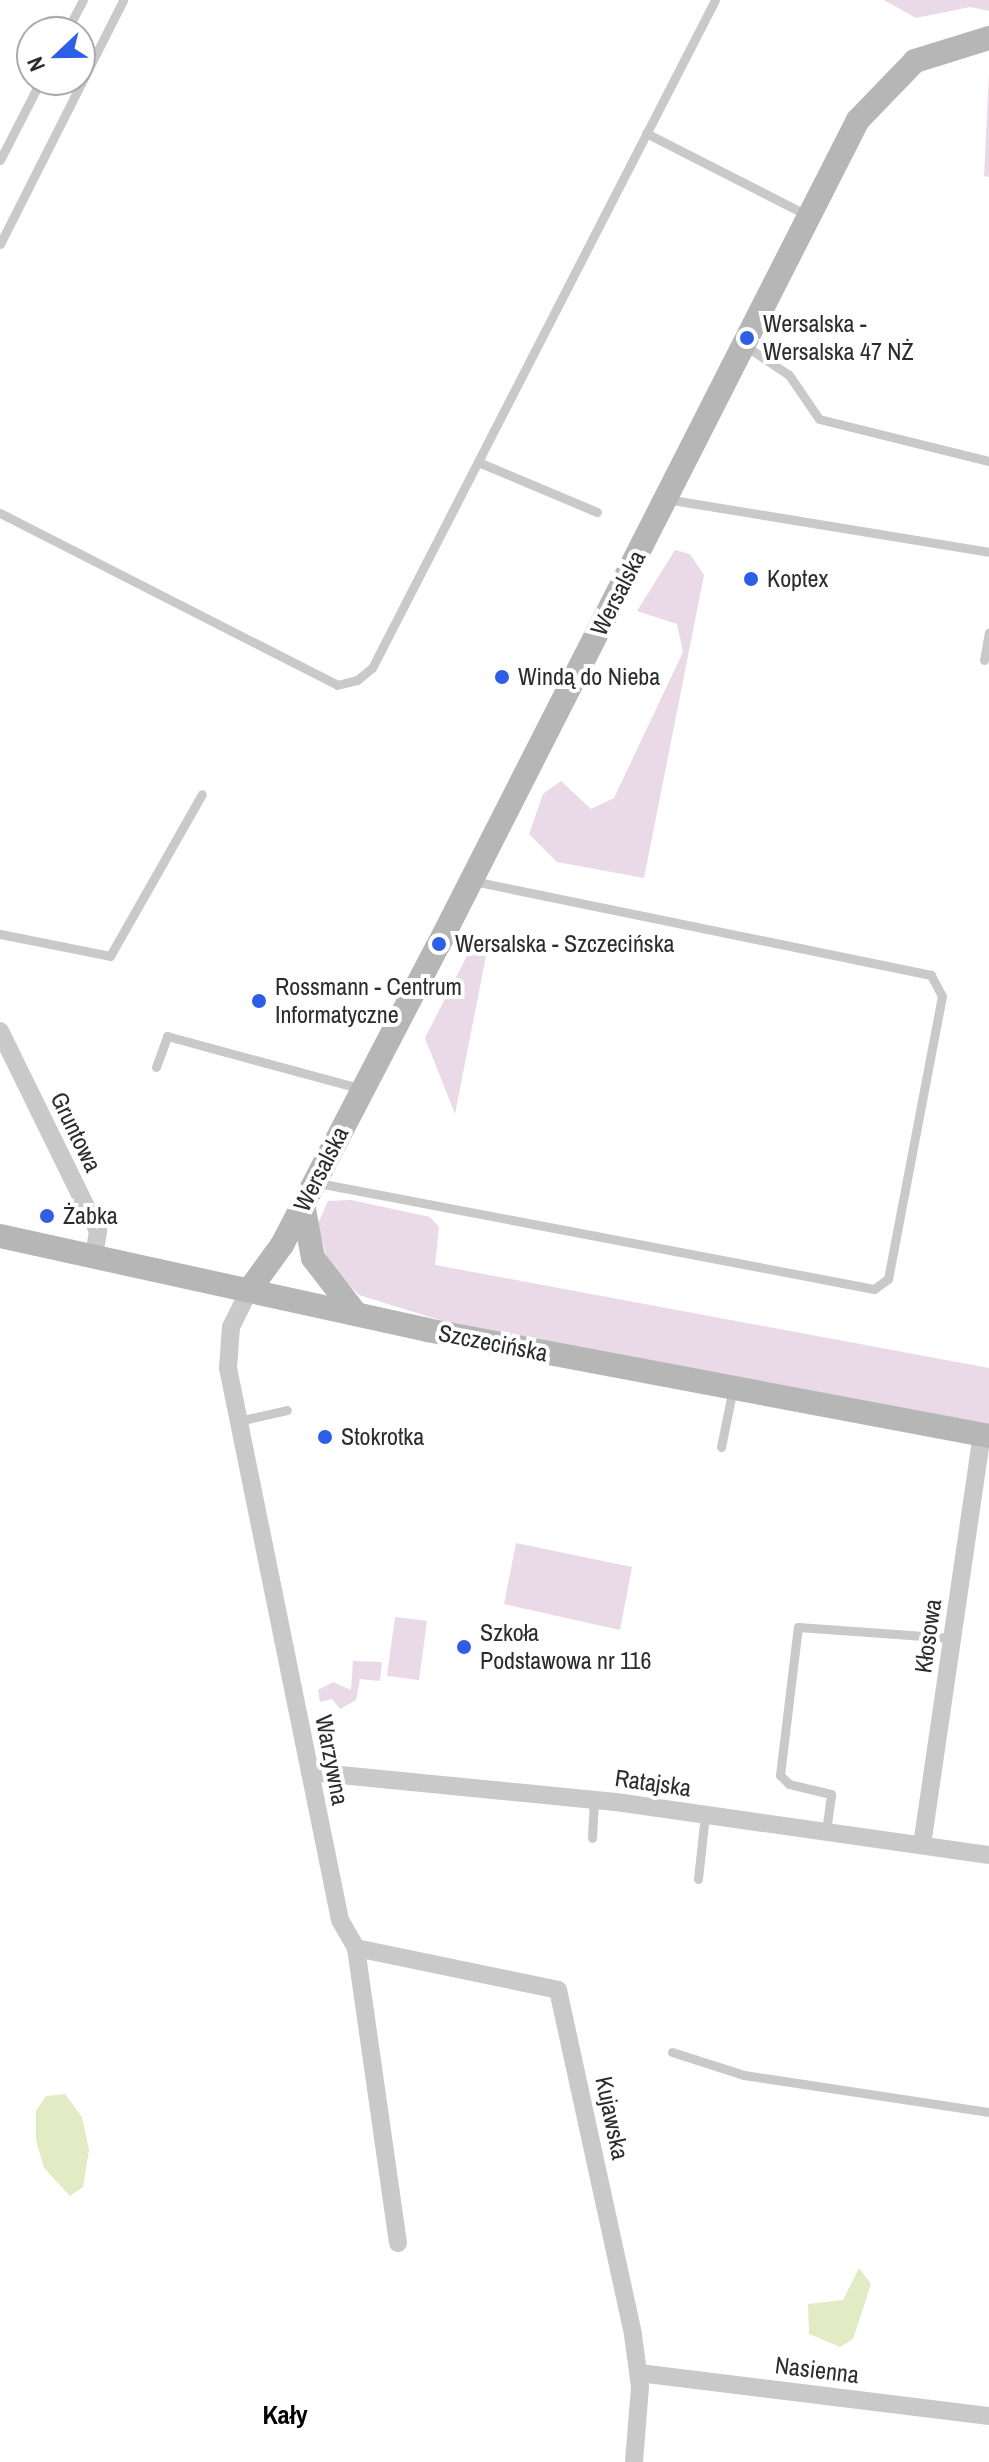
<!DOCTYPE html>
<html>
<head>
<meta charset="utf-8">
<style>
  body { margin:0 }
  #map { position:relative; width:989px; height:2462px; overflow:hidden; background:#fff; font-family:"Archivo Narrow",sans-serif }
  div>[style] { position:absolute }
  .green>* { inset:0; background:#ead9e6 }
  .water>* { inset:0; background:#e3ebc5 }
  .lane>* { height:9px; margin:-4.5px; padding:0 4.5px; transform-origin:4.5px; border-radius:4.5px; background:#c9c9c9 }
  .street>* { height:18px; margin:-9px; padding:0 9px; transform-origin:9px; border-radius:9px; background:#c9c9c9 }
  .secondary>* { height:24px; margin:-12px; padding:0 12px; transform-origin:12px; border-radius:12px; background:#b6b6b6 }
  .dots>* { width:22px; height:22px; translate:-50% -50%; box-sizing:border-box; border:4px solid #fff; border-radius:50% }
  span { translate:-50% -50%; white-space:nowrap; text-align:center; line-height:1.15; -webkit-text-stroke:8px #fff; paint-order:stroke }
  .poi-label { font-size:24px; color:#2c2c2c }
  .left { translate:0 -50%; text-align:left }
  .street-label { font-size:24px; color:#2c2c2c }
  .neighbourhood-label { font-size:26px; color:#000; font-weight:700 }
  .north { position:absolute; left:16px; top:16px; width:80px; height:80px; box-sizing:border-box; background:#fff; border:2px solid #ababab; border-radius:50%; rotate:248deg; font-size:22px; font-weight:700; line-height:32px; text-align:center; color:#2c2c2c }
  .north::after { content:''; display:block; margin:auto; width:28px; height:36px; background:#2d5ee5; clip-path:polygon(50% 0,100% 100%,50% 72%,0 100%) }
</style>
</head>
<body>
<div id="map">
  <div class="green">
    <div style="clip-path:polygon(884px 0,989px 0,989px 11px,970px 7px,916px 18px)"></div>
    <div style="clip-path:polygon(989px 74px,989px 177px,984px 176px)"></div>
    <div style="clip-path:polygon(675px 550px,690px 554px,704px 575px,644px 878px,557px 862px,529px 834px,543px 794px,561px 781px,591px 809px,614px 798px,683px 652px,677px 624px,637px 611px)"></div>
    <div style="clip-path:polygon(473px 944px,486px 956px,455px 1114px,425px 1038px)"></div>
    <div style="clip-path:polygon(351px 1200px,430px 1217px,439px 1227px,435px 1265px,989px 1368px,989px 1424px,446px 1322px,359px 1295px,328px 1264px,318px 1224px,328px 1201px)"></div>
    <div style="clip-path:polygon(516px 1543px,632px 1567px,620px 1630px,504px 1604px)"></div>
    <div style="clip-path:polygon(395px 1617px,427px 1621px,419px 1680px,387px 1676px)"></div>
    <div style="clip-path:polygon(353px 1661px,382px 1662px,380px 1681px,360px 1679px,356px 1700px,340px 1709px,332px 1699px,320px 1702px,318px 1690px,333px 1682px,351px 1690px)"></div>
  </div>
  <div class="water">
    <div style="clip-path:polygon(65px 2094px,82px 2117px,89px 2150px,83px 2187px,70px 2196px,44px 2168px,36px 2140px,36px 2111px,46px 2096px)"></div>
    <div style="clip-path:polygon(859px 2268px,871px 2284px,853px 2339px,840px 2347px,809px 2334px,808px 2304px,843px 2300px)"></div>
  </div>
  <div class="lane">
    <div style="left:66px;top:32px;width:36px;rotate:-62deg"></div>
    <div style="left:646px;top:133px;width:181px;rotate:27deg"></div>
    <div style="left:0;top:160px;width:90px;rotate:-62.9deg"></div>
    <div style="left:0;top:244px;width:273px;rotate:-63.2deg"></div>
    <div style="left:747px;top:347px;width:50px;rotate:33.7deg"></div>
    <div style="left:789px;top:375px;width:53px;rotate:55.7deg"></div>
    <div style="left:819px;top:419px;width:175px;rotate:13.9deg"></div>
    <div style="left:478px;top:462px;width:129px;rotate:22.8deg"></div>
    <div style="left:666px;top:499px;width:327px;rotate:9.3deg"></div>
    <div style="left:0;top:513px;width:378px;rotate:27deg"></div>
    <div style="left:337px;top:685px;width:21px;rotate:-14deg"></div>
    <div style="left:357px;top:680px;width:19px;rotate:-39deg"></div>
    <div style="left:372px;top:668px;width:751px;rotate:-62.82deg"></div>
    <div style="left:984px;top:660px;width:28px;rotate:-80deg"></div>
    <div style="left:0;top:934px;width:112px;rotate:11.3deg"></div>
    <div style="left:110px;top:956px;width:186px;rotate:-60.4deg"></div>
    <div style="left:156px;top:1067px;width:33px;rotate:-70deg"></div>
    <div style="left:167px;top:1036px;width:202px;rotate:15.2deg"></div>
    <div style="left:318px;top:1183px;width:566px;rotate:10.79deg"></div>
    <div style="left:874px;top:1289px;width:17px;rotate:-36deg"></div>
    <div style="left:888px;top:1279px;width:288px;rotate:-79.2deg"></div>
    <div style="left:942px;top:996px;width:24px;rotate:-118deg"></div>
    <div style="left:931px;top:975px;width:469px;rotate:-168.4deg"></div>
    <div style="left:239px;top:1421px;width:49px;rotate:-12.9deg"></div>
    <div style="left:721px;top:1447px;width:60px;rotate:-78.5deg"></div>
    <div style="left:826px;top:1831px;width:37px;rotate:-82deg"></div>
    <div style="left:831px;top:1794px;width:43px;rotate:-166.6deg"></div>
    <div style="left:789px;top:1784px;width:13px;rotate:-135deg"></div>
    <div style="left:780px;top:1775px;width:149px;rotate:-83.1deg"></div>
    <div style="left:798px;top:1627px;width:154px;rotate:4.1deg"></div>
    <div style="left:592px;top:1838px;width:38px;rotate:-87deg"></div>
    <div style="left:698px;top:1879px;width:64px;rotate:-83.8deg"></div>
    <div style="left:672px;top:2052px;width:76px;rotate:17.7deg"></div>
    <div style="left:744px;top:2075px;width:248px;rotate:8.6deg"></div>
  </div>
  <div class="street">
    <div style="left:0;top:1031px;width:223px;rotate:63.9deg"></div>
    <div style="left:98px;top:1231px;width:26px;rotate:99deg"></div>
    <div style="left:250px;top:1289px;width:42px;rotate:116.6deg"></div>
    <div style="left:231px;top:1327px;width:41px;rotate:94.2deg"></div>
    <div style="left:228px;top:1368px;width:563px;rotate:78.53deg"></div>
    <div style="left:340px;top:1920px;width:32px;rotate:60deg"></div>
    <div style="left:356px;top:1948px;width:298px;rotate:81.9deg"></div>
    <div style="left:310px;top:1772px;width:307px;rotate:5.6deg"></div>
    <div style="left:616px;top:1802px;width:377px;rotate:8.1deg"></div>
    <div style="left:922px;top:1845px;width:414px;rotate:-81.7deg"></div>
    <div style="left:356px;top:1948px;width:206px;rotate:11.7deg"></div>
    <div style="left:558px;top:1990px;width:353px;rotate:77.7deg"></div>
    <div style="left:633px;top:2335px;width:52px;rotate:82.3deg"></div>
    <div style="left:640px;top:2387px;width:75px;rotate:94.6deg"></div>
    <div style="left:639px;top:2373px;width:353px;rotate:7deg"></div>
  </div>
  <div class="secondary">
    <div style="left:303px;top:1204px;width:55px;rotate:79.5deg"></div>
    <div style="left:313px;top:1258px;width:67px;rotate:52.3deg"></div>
    <div style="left:0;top:1236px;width:437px;rotate:12.4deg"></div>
    <div style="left:427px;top:1330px;width:572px;rotate:10.68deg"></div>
    <div style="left:250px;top:1289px;width:54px;rotate:-54deg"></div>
    <div style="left:282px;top:1245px;width:339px;rotate:-62.5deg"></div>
    <div style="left:439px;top:944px;width:924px;rotate:-63.05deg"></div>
    <div style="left:858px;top:120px;width:82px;rotate:-46deg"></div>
    <div style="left:915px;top:61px;width:77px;rotate:-17.3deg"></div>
  </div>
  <div class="dots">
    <div style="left:747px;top:338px;background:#2d5ee5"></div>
    <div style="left:751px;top:579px;background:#2d5ee5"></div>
    <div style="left:502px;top:677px;background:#2d5ee5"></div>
    <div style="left:439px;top:944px;background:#2d5ee5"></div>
    <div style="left:259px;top:1001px;background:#2d5ee5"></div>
    <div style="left:47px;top:1216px;background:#2d5ee5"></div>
    <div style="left:325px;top:1437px;background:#2d5ee5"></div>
    <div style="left:464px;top:1647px;background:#2d5ee5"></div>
  </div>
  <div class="poi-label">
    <span class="left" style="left:763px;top:338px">Wersalska -<br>Wersalska 47 NŻ</span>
    <span class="left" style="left:767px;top:579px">Koptex</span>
    <span class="left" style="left:518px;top:677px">Windą do Nieba</span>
    <span class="left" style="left:455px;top:944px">Wersalska - Szczecińska</span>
    <span class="left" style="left:275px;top:1001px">Rossmann - Centrum<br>Informatyczne</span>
    <span class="left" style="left:63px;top:1216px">Żabka</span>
    <span class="left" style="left:341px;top:1437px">Stokrotka</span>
    <span class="left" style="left:480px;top:1647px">Szkoła<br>Podstawowa nr 116</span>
  </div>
  <div class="street-label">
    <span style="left:618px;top:593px;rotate:-63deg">Wersalska</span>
    <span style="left:76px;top:1132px;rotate:64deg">Gruntowa</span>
    <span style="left:321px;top:1169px;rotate:-63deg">Wersalska</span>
    <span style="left:493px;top:1343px;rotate:11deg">Szczecińska</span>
    <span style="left:928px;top:1636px;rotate:-82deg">Kłosowa</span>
    <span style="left:332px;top:1760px;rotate:79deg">Warzywna</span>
    <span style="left:653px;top:1783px;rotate:8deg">Ratajska</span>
    <span style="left:612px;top:2118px;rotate:78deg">Kujawska</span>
    <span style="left:817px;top:2370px;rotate:7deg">Nasienna</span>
  </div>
  <div class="neighbourhood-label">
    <span style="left:285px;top:2415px">Kały</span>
  </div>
  <div class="north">N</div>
</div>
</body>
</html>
